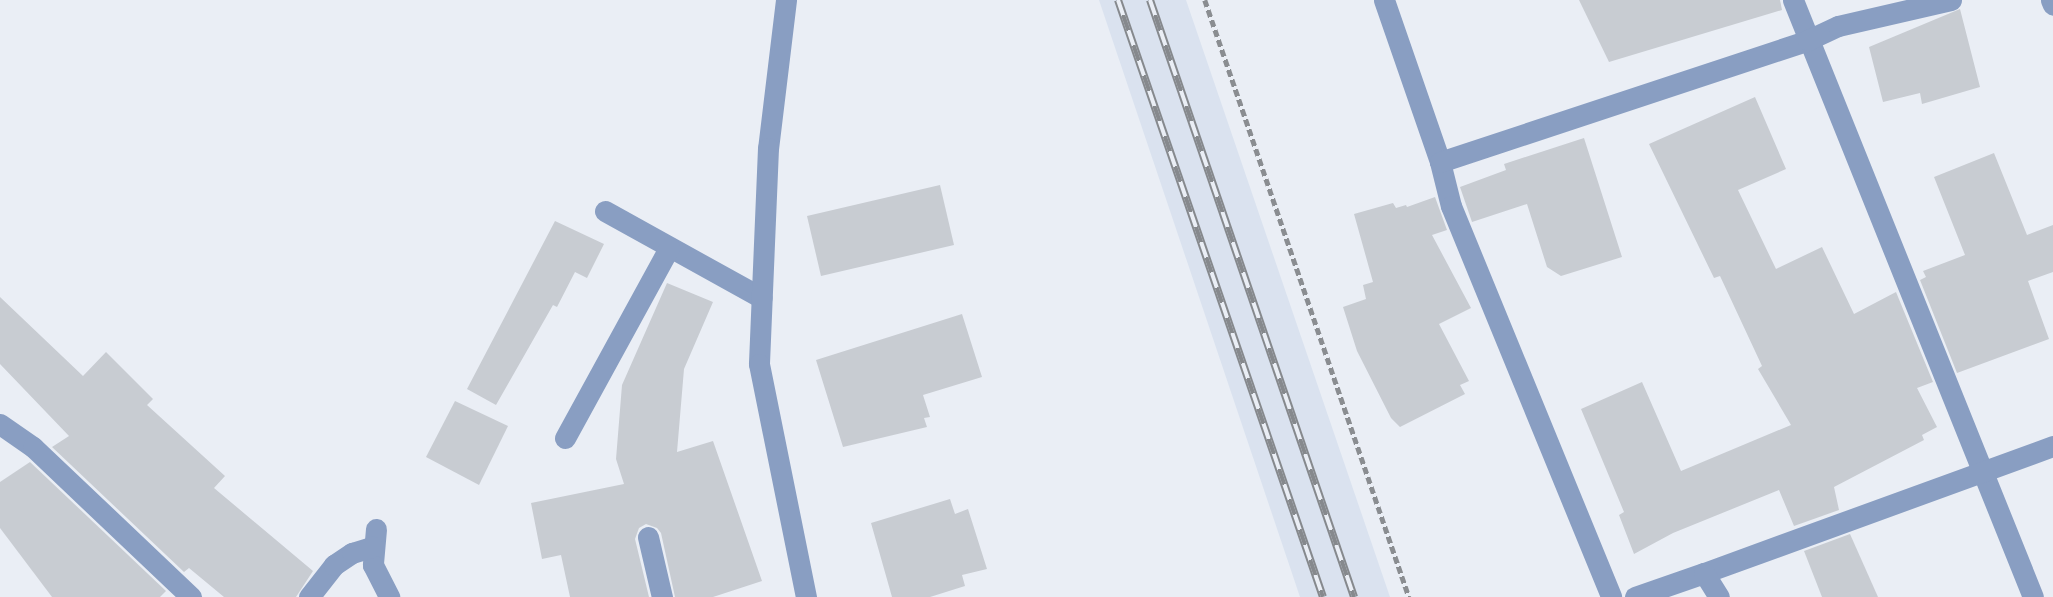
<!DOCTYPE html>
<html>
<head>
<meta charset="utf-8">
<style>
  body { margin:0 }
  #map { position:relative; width:2053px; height:597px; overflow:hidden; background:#eaeef5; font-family:"Sofia Sans Condensed",sans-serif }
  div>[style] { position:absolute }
  .built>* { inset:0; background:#dae2ef }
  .building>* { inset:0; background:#c8ccd2 }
  .path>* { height:4.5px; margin-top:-2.25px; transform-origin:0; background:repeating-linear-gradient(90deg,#8a8d91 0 7px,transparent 0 10.5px) }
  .lane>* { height:21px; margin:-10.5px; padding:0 10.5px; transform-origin:10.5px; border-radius:10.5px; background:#899ec2 }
  .street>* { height:21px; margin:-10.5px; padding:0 10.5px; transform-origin:10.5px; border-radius:10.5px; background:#899ec2 }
  .rail>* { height:8px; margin-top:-4px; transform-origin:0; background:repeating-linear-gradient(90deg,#eaeef5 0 16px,#86898d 0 32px); box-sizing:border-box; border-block:2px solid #86898d }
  span { translate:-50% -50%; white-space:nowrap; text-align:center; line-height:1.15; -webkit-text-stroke:6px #eaeef5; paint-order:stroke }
</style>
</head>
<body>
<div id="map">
  <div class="built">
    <div style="clip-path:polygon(1099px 0,1186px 0,1390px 597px,1300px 597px)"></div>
  </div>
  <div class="building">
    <div style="clip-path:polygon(1579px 0,1780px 0,1782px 10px,1609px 62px)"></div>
    <div style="clip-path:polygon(1960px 9px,1980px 87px,1922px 104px,1920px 93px,1883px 102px,1869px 47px)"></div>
    <div style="clip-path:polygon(1755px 97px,1786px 169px,1738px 190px,1776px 269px,1822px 247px,1854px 314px,1896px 292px,1933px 382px,1917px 388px,1937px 427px,1922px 435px,1924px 440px,1834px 487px,1839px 510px,1794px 526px,1779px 490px,1673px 533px,1634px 554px,1619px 515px,1624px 512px,1581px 409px,1642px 382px,1681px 471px,1791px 425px,1758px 369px,1762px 366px,1720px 276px,1714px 278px,1649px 144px)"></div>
    <div style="clip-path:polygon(1584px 138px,1622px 257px,1561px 276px,1547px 267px,1527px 204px,1472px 222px,1460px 187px,1506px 170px,1504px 164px)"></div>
    <div style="clip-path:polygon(1994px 153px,2027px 235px,2053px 225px,2053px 272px,2028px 281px,2049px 339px,1957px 373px,1920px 280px,1926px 277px,1923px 271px,1965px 255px,1934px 177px)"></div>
    <div style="clip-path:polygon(940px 185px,954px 245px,821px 276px,807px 216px)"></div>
    <div style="clip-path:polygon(1435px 197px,1447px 230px,1432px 235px,1471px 308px,1439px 324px,1469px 381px,1460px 385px,1465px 394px,1400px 427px,1391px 418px,1357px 351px,1343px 307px,1366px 299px,1363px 285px,1373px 282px,1354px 214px,1393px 203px,1396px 208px,1406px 205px,1407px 207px)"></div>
    <div style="clip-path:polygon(555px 221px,604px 244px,587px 278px,575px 272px,557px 307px,553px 305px,496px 405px,467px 389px)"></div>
    <div style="clip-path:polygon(667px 283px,713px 302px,684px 369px,677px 452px,713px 441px,762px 581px,713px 597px,675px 597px,661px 533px,657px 528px,646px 524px,639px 528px,635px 539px,649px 597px,570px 597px,561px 555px,542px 559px,531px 503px,624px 484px,616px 459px,622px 385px)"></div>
    <div style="clip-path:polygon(0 297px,83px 376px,106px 352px,153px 399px,147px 405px,225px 476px,214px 488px,313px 571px,296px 597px,224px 597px,189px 568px,184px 572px,52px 447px,69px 436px,0 364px)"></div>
    <div style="clip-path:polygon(962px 314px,982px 377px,923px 395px,930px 417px,924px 418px,927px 427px,843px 447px,816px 360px)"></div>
    <div style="clip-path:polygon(455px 401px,508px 426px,479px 485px,426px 457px)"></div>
    <div style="clip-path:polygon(30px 462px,166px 591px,160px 597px,52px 597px,0 528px,0 482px)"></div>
    <div style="clip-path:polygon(950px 499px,955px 514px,968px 509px,987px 569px,962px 575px,965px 586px,930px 597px,892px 597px,871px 523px)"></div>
    <div style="clip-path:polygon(1850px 534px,1878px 597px,1822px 597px,1804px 551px)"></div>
  </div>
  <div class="path">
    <div style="left:1205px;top:0;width:631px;rotate:71.13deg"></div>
  </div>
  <div class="lane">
    <div style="left:1384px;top:0;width:171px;rotate:70.9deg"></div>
    <div style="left:1440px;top:162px;width:45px;rotate:76deg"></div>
    <div style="left:1451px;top:206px;width:422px;rotate:67.7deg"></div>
    <div style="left:1793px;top:0;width:643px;rotate:68.1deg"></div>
    <div style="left:2051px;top:0;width:5px;rotate:68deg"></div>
    <div style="left:1440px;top:162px;width:388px;rotate:-18.3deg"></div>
    <div style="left:1808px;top:40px;width:33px;rotate:-25deg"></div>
    <div style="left:1838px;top:26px;width:116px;rotate:-13deg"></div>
    <div style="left:605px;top:211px;width:179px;rotate:29deg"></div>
    <div style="left:0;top:424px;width:40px;rotate:34.9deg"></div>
    <div style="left:33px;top:447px;width:218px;rotate:43.5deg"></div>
    <div style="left:565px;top:438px;width:217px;rotate:-61.3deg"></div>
    <div style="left:648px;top:537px;width:62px;rotate:76.9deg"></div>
    <div style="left:1704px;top:573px;width:371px;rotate:-20deg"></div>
    <div style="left:1635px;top:597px;width:73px;rotate:-19.2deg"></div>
    <div style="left:1704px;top:573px;width:28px;rotate:58deg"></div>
  </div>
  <div class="street">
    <div style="left:786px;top:0;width:149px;rotate:96.9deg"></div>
    <div style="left:768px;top:148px;width:216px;rotate:92.4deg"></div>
    <div style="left:759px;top:364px;width:238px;rotate:78.6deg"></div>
    <div style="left:376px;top:529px;width:36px;rotate:95deg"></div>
    <div style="left:373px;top:565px;width:36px;rotate:63deg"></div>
    <div style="left:309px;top:597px;width:41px;rotate:-52deg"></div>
    <div style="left:334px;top:565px;width:22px;rotate:-34deg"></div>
    <div style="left:352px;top:553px;width:21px;rotate:-17deg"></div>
  </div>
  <div class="rail">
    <div style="left:1118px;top:0;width:631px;rotate:71.05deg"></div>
    <div style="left:1150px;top:0;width:631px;rotate:71.13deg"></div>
  </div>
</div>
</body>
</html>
